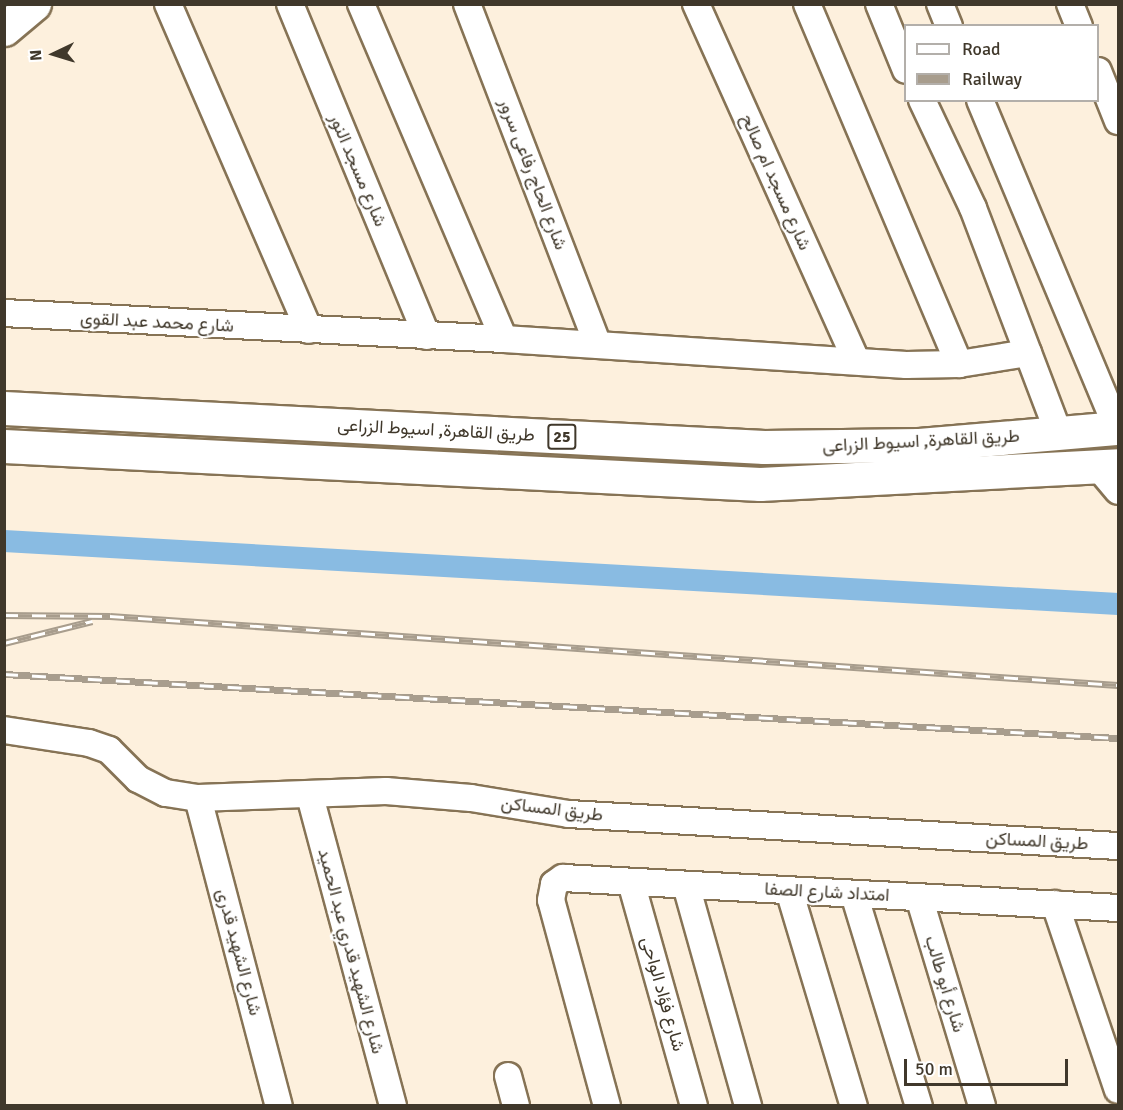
<!DOCTYPE html>
<html>
<head>
<meta charset="utf-8">
<style>
  body { margin:0 }
  #map { position:relative; width:1123px; height:1110px; overflow:hidden; background:#fdf0dd; font-family:Signika,Vazirmatn,sans-serif }
  div>[style] { position:absolute }
  .canal>* { height:22px; margin:-11px; padding:0 11px; transform-origin:11px; border-radius:11px; background:#89bbe2 }
  .roads { filter:drop-shadow(2px 0 #867355) drop-shadow(-2px 0 #867355) drop-shadow(0 2px #867355) drop-shadow(0 -2px #867355) }
  .street>* { height:26px; margin:-13px; padding:0 13px; transform-origin:13px; border-radius:13px; background:#fff }
  .secondary>* { height:33px; margin:-16.5px; padding:0 16.5px; transform-origin:16.5px; border-radius:16.5px; background:#fff }
  .highway>* { height:33px; margin:-16.5px; padding:0 16.5px; transform-origin:16.5px; border-radius:16.5px; background:#fff }
  .rail>* { height:7px; margin-top:-3.5px; transform-origin:0; background:repeating-linear-gradient(90deg,#fff 0 14px,#a89d8d 0 28px); box-sizing:border-box; border-block:2px solid #a89d8d }
  span { translate:-50% -50%; white-space:nowrap; text-align:center; line-height:1.15; -webkit-text-stroke:4.5px #fff; paint-order:stroke }
  .shield-label span { padding:2px 4px; background:#fff; border:2px solid; border-radius:4px; -webkit-text-stroke-width:0 }
  .shield-label { font-size:16px; color:#40382b; font-weight:700 }
  .street-label { font-size:18px; color:#40382b }
  .frame { position:absolute; inset:0; border:6px solid #40382b; pointer-events:none }
  .legend { position:absolute; left:904px; top:24px; width:195px; height:78px; box-sizing:border-box; background:#fff; border:2px solid #b3afaa; margin:0; padding:8px 10px; list-style:none; font-size:18px; color:#40382b }
  .legend li { display:flex; align-items:center; gap:12px; height:30px }
  .legend b { width:30px; border:2px solid #b3afaa }
  .north { position:absolute; left:24px; top:24px; width:60px; height:60px; -webkit-text-stroke:4px #fff; paint-order:stroke; rotate:266deg; font-size:16px; font-weight:700; line-height:24px; text-align:center; color:#40382b }
  .north::after { content:''; display:block; margin:auto; width:21px; height:27px; background:#40382b; clip-path:polygon(50% 0,100% 100%,50% 72%,0 100%) }
  .scale { position:absolute; left:904px; top:1059px; width:164px; height:27px; box-sizing:border-box; border:3px solid #40382b; border-top:0; padding-left:8px; font-size:18px; line-height:21px; white-space:nowrap; color:#40382b; -webkit-text-stroke:4px #fff; paint-order:stroke }
</style>
</head>
<body>
<div id="map">
  <div class="canal">
    <div style="left:4px;top:541px;width:1116px;rotate:3.24deg"></div>
  </div>
  <div class="roads">
    <div class="street">
      <div style="left:168px;top:4px;width:355px;rotate:66.6deg"></div>
      <div style="left:290px;top:4px;width:359px;rotate:67.6deg"></div>
      <div style="left:361px;top:4px;width:364px;rotate:66.9deg"></div>
      <div style="left:467px;top:4px;width:365px;rotate:69deg"></div>
      <div style="left:696px;top:4px;width:390px;rotate:65.8deg"></div>
      <div style="left:807px;top:4px;width:391px;rotate:67.1deg"></div>
      <div style="left:879px;top:4px;width:71px;rotate:67.8deg"></div>
      <div style="left:940px;top:4px;width:24px;rotate:68deg"></div>
      <div style="left:1070px;top:4px;width:24px;rotate:68deg"></div>
      <div style="left:1098px;top:71px;width:54px;rotate:68.2deg"></div>
      <div style="left:922px;top:100px;width:119px;rotate:64.7deg"></div>
      <div style="left:973px;top:208px;width:242px;rotate:69.2deg"></div>
      <div style="left:980px;top:100px;width:355px;rotate:67.3deg"></div>
      <div style="left:4px;top:313px;width:501px;rotate:2.98deg"></div>
      <div style="left:504px;top:339px;width:403px;rotate:3.7deg"></div>
      <div style="left:906px;top:365px;width:53px;rotate:-1.1deg"></div>
      <div style="left:959px;top:364px;width:70px;rotate:-9.1deg"></div>
      <div style="left:1098px;top:467px;width:31px;rotate:50deg"></div>
      <div style="left:4px;top:730px;width:86px;rotate:8.7deg"></div>
      <div style="left:89px;top:743px;width:21px;rotate:19deg"></div>
      <div style="left:109px;top:750px;width:41px;rotate:45deg"></div>
      <div style="left:138px;top:779px;width:31px;rotate:27deg"></div>
      <div style="left:166px;top:793px;width:32px;rotate:9deg"></div>
      <div style="left:198px;top:798px;width:188px;rotate:-2.1deg"></div>
      <div style="left:386px;top:791px;width:85px;rotate:4.7deg"></div>
      <div style="left:471px;top:798px;width:99px;rotate:9.3deg"></div>
      <div style="left:569px;top:814px;width:550px;rotate:3.34deg"></div>
      <div style="left:310px;top:796px;width:321px;rotate:75deg"></div>
      <div style="left:198px;top:798px;width:318px;rotate:75.3deg"></div>
      <div style="left:631px;top:882px;width:233px;rotate:74.3deg"></div>
      <div style="left:686px;top:885px;width:230px;rotate:74.3deg"></div>
      <div style="left:789px;top:890px;width:226px;rotate:73.3deg"></div>
      <div style="left:854px;top:894px;width:222px;rotate:73deg"></div>
      <div style="left:919px;top:897px;width:218px;rotate:73.2deg"></div>
      <div style="left:1055px;top:904px;width:196px;rotate:71.3deg"></div>
      <div style="left:508px;top:1076px;width:31px;rotate:75deg"></div>
      <div style="left:607px;top:1106px;width:213px;rotate:-105.2deg"></div>
      <div style="left:551px;top:900px;width:16px;rotate:-79deg"></div>
      <div style="left:554px;top:884px;width:11px;rotate:-34deg"></div>
      <div style="left:563px;top:878px;width:556px;rotate:3.09deg"></div>
    </div>
    <div class="secondary">
      <div style="left:4px;top:29px;width:39px;rotate:-40deg"></div>
    </div>
    <div class="highway">
      <div style="left:4px;top:408px;width:761px;rotate:2.94deg"></div>
      <div style="left:764px;top:447px;width:155px;rotate:-0.7deg"></div>
      <div style="left:919px;top:445px;width:200px;rotate:-4.9deg"></div>
      <div style="left:4px;top:446px;width:757px;rotate:2.88deg"></div>
      <div style="left:760px;top:484px;width:359px;rotate:-3deg"></div>
    </div>
  </div>
  <div class="rail">
    <div style="left:4px;top:615px;width:106px;rotate:0.5deg"></div>
    <div style="left:110px;top:616px;width:1010px;rotate:3.92deg"></div>
    <div style="left:4px;top:643px;width:91px;rotate:-14deg"></div>
    <div style="left:4px;top:674px;width:1116px;rotate:3.29deg"></div>
  </div>
  <div class="shield-label">
    <span style="left:562px;top:437px">25</span>
  </div>
  <div class="street-label">
    <span style="left:358px;top:170px;rotate:67deg">شارع مسجد النور</span>
    <span style="left:533px;top:174px;rotate:69deg">شارع الحاج رفاعى سرور</span>
    <span style="left:776px;top:182px;rotate:66deg">شارع مسجد ام صالح</span>
    <span style="left:157px;top:322px;rotate:3deg">شارع محمد عبد القوى</span>
    <span style="left:436px;top:430px;rotate:3deg">طريق القاهرة, اسيوط الزراعى</span>
    <span style="left:921px;top:441px;rotate:-3deg">طريق القاهرة, اسيوط الزراعى</span>
    <span style="left:552px;top:809px;rotate:7deg">طريق المساكن</span>
    <span style="left:1037px;top:841px;rotate:3deg">طريق المساكن</span>
    <span style="left:827px;top:892px;rotate:3deg">امتداد شارع الصفا</span>
    <span style="left:351px;top:951px;rotate:75deg">شارع الشهيد قدري عبد الحميد</span>
    <span style="left:239px;top:952px;rotate:75deg">شارع الشهيد قدرى</span>
    <span style="left:945px;top:984px;rotate:73deg">شارع أبو طالب</span>
    <span style="left:663px;top:994px;rotate:74deg">شارع فؤاد الواحى</span>
  </div>
  <div class="frame"></div>
  <ul class="legend">
  <li><b style="height:8px;background:#fff"></b>Road</li>
  <li><b style="height:8px;background:#a89d8d"></b>Railway</li>
  </ul>
  <div class="north">N</div>
  <div class="scale">50 m</div>
</div>
</body>
</html>
